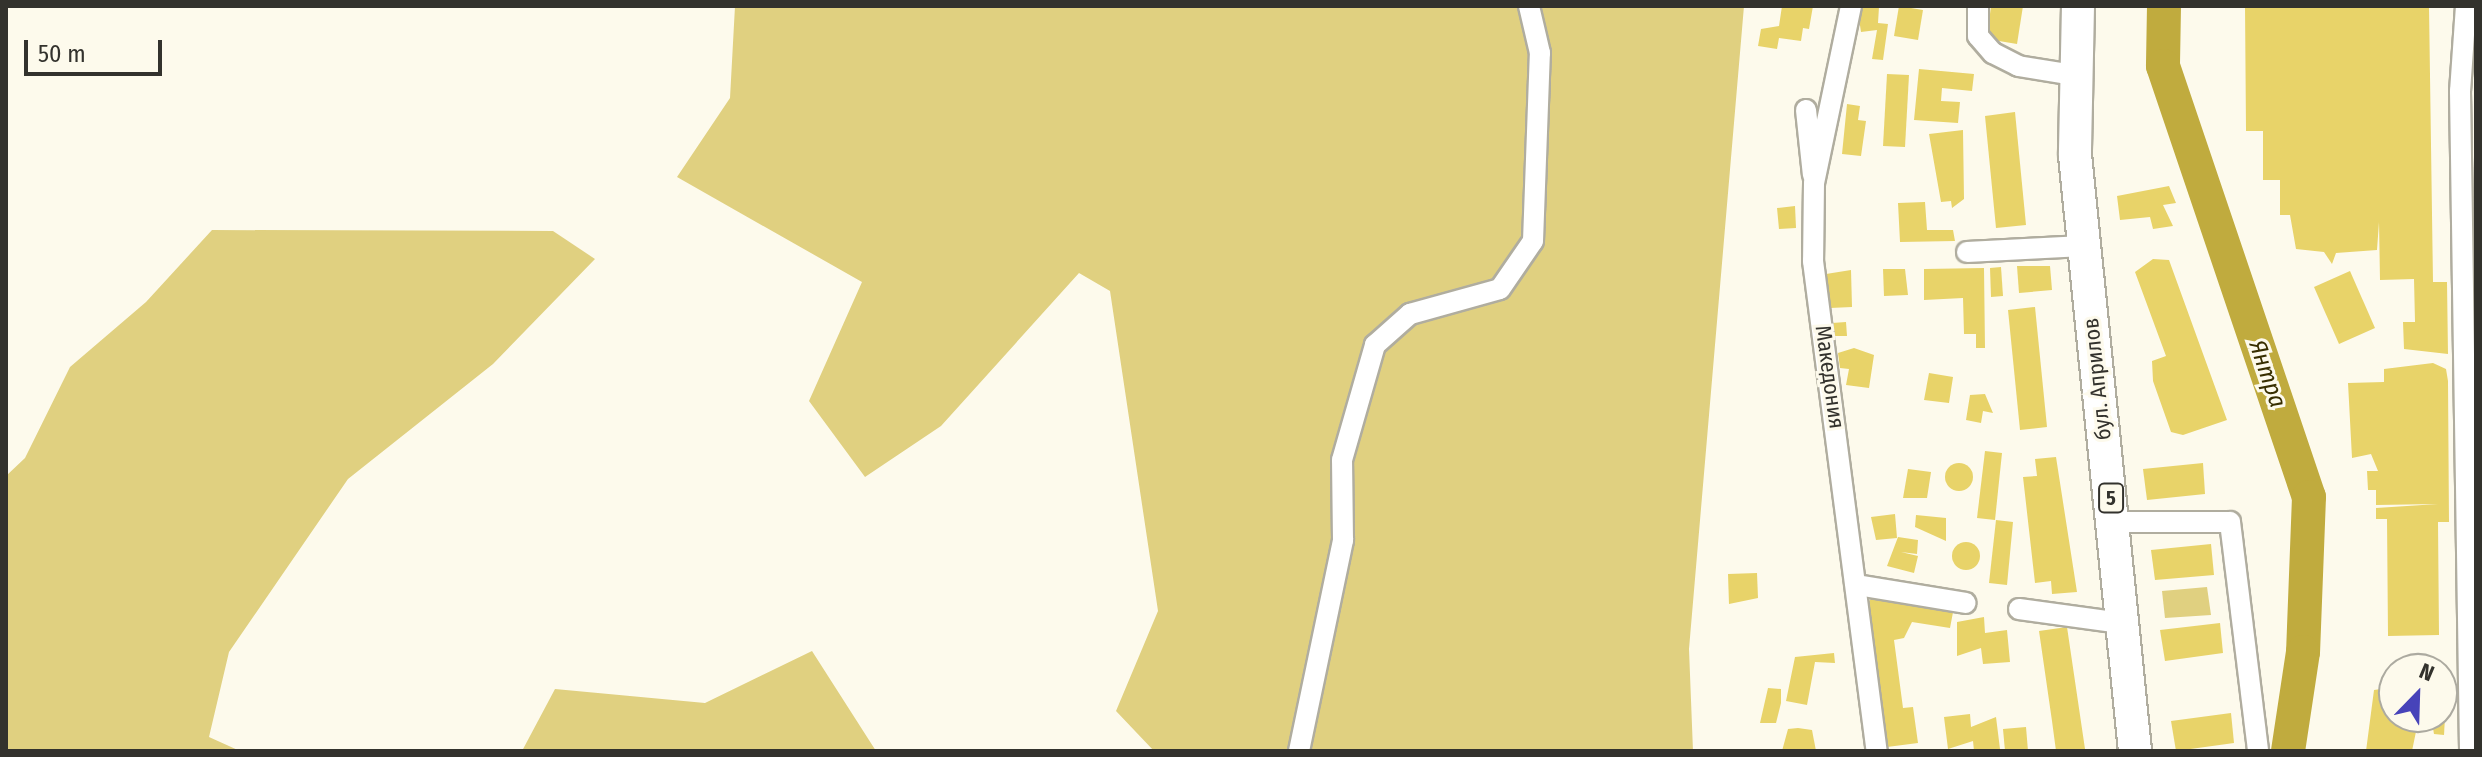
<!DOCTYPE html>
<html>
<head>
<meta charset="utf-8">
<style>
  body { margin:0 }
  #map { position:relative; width:2482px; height:757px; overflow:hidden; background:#fdfaec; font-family:"Fira Sans Condensed",sans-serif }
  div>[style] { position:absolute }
  .green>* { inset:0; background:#e0d080 }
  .river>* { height:34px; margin:-17px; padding:0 17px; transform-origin:17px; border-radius:17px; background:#c0ab3e }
  .building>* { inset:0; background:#e8d369 }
  .round { border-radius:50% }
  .roads { filter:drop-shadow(2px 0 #b0ad9f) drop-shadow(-2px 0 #b0ad9f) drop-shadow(0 2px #b0ad9f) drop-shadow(0 -2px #b0ad9f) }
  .minor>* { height:20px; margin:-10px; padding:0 10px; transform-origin:10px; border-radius:10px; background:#fff }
  .primary>* { height:32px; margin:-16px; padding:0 16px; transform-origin:16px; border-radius:16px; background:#fff }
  span { translate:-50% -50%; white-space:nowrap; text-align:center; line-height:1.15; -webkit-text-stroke:6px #fdfaec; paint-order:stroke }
  .shield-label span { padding:2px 6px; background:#fdfaec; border:2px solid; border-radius:6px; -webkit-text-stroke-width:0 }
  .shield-label { font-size:20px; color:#33322d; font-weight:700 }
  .street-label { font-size:22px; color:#33322d }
  .water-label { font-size:24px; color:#372e00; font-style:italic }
  .frame { position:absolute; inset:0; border:8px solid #33322d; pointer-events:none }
  .north { position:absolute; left:2378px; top:653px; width:80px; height:80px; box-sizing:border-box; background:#fdfaec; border:2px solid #acaaa0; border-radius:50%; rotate:23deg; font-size:22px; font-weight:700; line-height:32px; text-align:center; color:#33322d }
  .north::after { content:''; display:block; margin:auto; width:28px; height:36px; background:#4743b9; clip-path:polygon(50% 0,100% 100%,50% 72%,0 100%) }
  .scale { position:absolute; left:24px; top:40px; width:138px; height:36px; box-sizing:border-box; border:4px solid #33322d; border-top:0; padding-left:10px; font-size:24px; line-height:28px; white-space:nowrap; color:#33322d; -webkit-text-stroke:6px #fdfaec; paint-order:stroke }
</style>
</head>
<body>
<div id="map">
  <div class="green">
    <div style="clip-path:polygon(735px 6px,1744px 6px,1689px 649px,1693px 751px,1154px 751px,1116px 711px,1158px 611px,1110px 291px,1079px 273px,941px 426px,865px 477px,809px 401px,862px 282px,677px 177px,730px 98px)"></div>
    <div style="clip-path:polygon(212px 230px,553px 231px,595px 259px,493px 364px,348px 479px,229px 652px,209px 737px,240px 751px,6px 751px,6px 476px,25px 458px,70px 367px,146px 302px)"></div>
    <div style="clip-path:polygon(2207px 587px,2211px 615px,2165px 618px,2162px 591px)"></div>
    <div style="clip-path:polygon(812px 651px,876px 751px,522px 751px,555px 689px,705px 703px)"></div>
  </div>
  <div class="river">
    <div style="left:2164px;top:6px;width:60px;rotate:91deg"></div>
    <div style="left:2163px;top:66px;width:455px;rotate:71.3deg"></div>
    <div style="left:2309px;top:497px;width:155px;rotate:92.2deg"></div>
    <div style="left:2303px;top:652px;width:100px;rotate:98.6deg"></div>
  </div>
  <div class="building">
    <div style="clip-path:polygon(1782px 6px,1813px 6px,1809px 29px,1803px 28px,1801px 41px,1779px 38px,1777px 49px,1758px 46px,1761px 29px,1779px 26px)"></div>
    <div style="clip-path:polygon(1857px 6px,1879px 7px,1878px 23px,1888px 24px,1883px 60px,1872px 59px,1877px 30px,1861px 32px)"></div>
    <div style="clip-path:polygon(1899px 6px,1923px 10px,1918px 40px,1894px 36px)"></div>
    <div style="clip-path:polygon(1991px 6px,2023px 6px,2017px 44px,1987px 39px)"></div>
    <div style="clip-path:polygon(2245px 6px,2429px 6px,2433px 282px,2447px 282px,2448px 354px,2404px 349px,2403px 322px,2415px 322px,2414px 279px,2380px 280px,2379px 222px,2377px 250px,2336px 253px,2332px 264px,2324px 252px,2296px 249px,2290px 215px,2280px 215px,2280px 180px,2263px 180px,2263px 131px,2246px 131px)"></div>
    <div style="clip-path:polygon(1919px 69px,1974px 74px,1972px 91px,1942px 88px,1941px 101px,1960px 102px,1958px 123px,1914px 120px)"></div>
    <div style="clip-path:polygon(1887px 74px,1909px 75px,1905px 147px,1883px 146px)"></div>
    <div style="clip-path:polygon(1847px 104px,1860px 106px,1858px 120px,1866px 121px,1861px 156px,1842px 154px)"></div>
    <div style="clip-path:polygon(2015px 112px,2026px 225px,1996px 228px,1985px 116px)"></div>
    <div style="clip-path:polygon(1963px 130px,1964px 199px,1952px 208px,1951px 201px,1941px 202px,1929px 134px)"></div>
    <div style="clip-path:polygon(2169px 186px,2176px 203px,2163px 205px,2173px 226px,2153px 229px,2150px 217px,2120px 220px,2117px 196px)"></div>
    <div style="clip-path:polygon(1925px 202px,1927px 230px,1953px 230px,1955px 241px,1900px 242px,1898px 203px)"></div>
    <div style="clip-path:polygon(1795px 206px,1796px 228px,1779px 229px,1777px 208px)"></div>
    <div style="clip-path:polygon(2153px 259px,2169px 260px,2227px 420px,2183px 435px,2171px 432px,2153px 381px,2152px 361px,2166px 356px,2135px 272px)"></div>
    <div style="clip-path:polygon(2017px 266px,2050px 266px,2052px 290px,2019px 293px)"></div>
    <div style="clip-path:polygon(2001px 267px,2003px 296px,1991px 297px,1990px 268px)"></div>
    <div style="clip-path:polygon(1984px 268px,1985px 348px,1976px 348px,1976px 334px,1964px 334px,1963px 298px,1924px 300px,1924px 269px)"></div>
    <div style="clip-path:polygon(1883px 269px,1905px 269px,1908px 295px,1884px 296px)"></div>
    <div style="clip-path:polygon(1851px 270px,1852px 307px,1830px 308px,1826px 274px)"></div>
    <div style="clip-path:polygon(2350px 271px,2375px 328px,2339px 344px,2314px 287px)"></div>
    <div style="clip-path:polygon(2035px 307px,2047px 427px,2020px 430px,2008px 310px)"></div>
    <div style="clip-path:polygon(1846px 322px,1847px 336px,1832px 336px,1832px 323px)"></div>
    <div style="clip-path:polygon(1854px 348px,1874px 355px,1869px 388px,1846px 385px,1849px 369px,1840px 368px,1838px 353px)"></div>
    <div style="clip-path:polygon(2433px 363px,2446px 369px,2448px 381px,2449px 522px,2438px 522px,2439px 635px,2388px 636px,2387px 519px,2376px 519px,2376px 508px,2438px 504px,2376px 505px,2376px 490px,2368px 490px,2367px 471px,2378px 471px,2371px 454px,2352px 458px,2348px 383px,2384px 382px,2384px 369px)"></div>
    <div style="clip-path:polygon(1929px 373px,1953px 377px,1949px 403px,1924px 400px)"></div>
    <div style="clip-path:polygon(1985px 394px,1993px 413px,1983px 411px,1981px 423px,1966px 420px,1970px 395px)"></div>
    <div style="clip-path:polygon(1985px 451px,2002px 453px,1995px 520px,1977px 518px)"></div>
    <div style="clip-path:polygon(2056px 457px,2077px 592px,2052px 594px,2051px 581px,2035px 583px,2023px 477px,2037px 476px,2035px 459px)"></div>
    <div class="round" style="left:1945px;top:463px;width:28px;height:28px"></div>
    <div style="clip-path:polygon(2203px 463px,2205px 494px,2147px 500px,2143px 469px)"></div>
    <div style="clip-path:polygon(1908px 469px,1931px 472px,1927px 498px,1903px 498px)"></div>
    <div style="clip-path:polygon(1895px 514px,1897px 538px,1876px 540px,1871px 517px)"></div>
    <div style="clip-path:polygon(1916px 515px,1946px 518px,1946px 541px,1915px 527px)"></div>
    <div style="clip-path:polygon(1996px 520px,2013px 522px,2007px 585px,1989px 583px)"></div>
    <div style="clip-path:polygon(1898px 537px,1918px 540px,1917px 554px,1901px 552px,1918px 556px,1914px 573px,1887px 566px)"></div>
    <div class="round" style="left:1952px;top:542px;width:28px;height:28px"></div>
    <div style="clip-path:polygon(2211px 544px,2214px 575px,2155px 580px,2151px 550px)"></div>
    <div style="clip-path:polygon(1757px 573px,1758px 598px,1729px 604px,1728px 574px)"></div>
    <div style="clip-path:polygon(1875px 595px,1954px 607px,1950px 628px,1912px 622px,1904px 638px,1894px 640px,1903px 708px,1913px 707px,1918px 743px,1887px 747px,1868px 602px)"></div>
    <div style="clip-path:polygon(1984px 617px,1985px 633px,2007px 630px,2010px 662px,1983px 664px,1981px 648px,1957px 656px,1957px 622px)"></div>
    <div style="clip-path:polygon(2220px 623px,2223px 653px,2165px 661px,2160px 630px)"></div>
    <div style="clip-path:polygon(2067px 627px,2085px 749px,2084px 751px,2056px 751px,2052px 721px,2039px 631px)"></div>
    <div style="clip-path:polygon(1834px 653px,1835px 663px,1815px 662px,1807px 705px,1786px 701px,1795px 657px)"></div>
    <div style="clip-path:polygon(2442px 681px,2450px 686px,2449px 710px,2442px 710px)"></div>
    <div style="clip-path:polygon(2394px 687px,2394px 717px,2419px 717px,2412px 751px,2366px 751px,2374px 690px)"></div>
    <div style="clip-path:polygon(1768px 688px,1781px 689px,1781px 703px,1776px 723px,1760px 723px)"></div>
    <div style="clip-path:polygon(2231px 713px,2234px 743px,2176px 751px,2171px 721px)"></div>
    <div style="clip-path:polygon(1970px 714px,1971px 727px,1996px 717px,2000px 749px,1974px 751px,1973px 741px,1948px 749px,1944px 717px)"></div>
    <div style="clip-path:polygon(2431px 717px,2445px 717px,2444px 735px,2434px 734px)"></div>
    <div style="clip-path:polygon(2026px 727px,2028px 751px,2005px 751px,2003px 729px)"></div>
    <div style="clip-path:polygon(1798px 728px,1812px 730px,1816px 751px,1782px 751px,1788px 729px)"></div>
  </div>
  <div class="roads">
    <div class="minor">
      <div style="left:1851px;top:6px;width:181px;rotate:101.8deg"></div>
      <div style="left:1814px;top:183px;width:78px;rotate:90.7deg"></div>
      <div style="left:1813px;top:261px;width:494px;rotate:82.6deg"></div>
      <div style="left:1978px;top:6px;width:30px;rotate:90deg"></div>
      <div style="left:1978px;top:36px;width:23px;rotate:49deg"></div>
      <div style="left:1993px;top:53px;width:28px;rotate:27deg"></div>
      <div style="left:2018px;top:66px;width:57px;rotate:9.1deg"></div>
      <div style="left:2466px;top:6px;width:85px;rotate:94deg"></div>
      <div style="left:2460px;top:91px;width:660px;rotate:89.13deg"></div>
      <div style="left:1806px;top:110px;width:65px;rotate:83.9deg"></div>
      <div style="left:1967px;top:252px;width:116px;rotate:-3deg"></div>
      <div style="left:2113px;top:522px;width:117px"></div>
      <div style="left:2230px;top:522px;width:231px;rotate:83deg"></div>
      <div style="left:1857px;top:585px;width:110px;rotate:9.4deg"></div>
      <div style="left:2019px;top:609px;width:103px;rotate:7.8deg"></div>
      <div style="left:1299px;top:751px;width:216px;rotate:-78.2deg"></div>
      <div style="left:1343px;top:540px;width:80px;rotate:-90.7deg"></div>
      <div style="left:1342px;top:460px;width:120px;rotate:-74deg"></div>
      <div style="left:1375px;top:345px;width:47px;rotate:-41.5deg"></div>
      <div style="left:1410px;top:314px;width:93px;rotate:-15.5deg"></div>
      <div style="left:1500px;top:289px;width:58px;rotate:-55.5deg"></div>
      <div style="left:1533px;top:241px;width:188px;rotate:-87.9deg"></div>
      <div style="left:1540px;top:53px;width:48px;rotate:-103.2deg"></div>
    </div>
    <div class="primary">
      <div style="left:2078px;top:6px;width:149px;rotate:91.2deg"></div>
      <div style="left:2075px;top:155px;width:599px;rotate:84.25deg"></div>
    </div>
  </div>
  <div class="shield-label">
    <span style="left:2111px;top:498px">5</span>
  </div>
  <div class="street-label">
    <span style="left:1830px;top:377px;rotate:82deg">Македония</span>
    <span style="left:2097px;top:379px;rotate:-96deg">бул. Априлов</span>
  </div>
  <div class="water-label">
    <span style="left:2267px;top:374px;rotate:71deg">Янтра</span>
  </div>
  <div class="frame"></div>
  <div class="north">N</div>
  <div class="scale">50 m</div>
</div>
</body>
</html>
